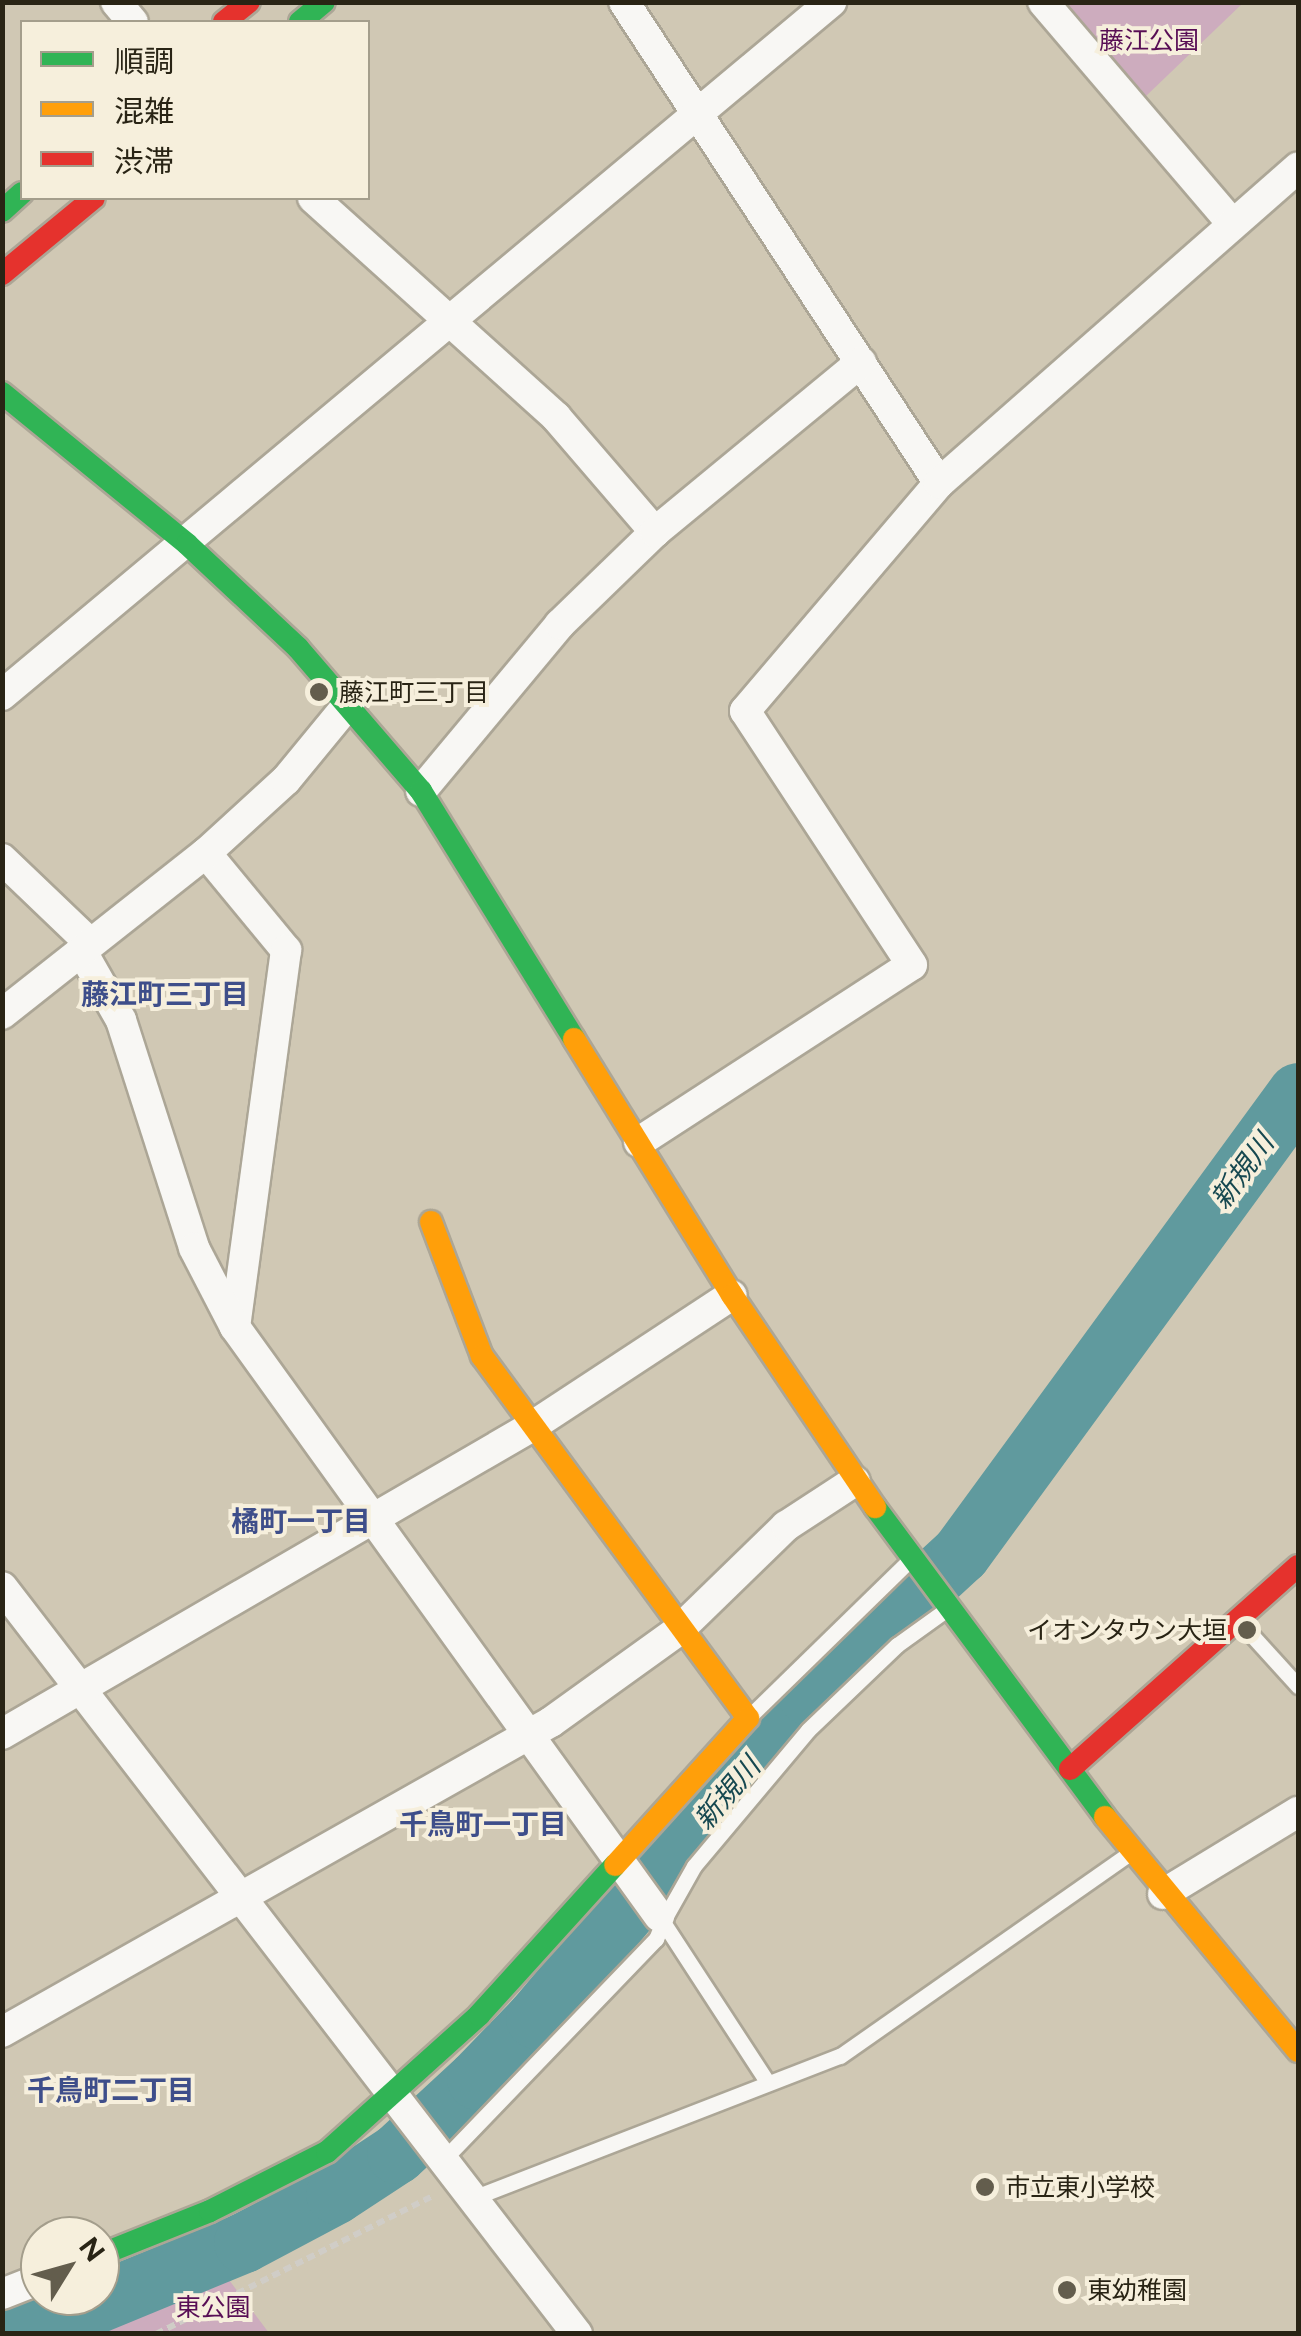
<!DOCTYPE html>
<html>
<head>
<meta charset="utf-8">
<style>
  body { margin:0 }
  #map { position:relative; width:1301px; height:2336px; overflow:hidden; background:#d0c8b4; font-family:Figtree,"Noto Sans JP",sans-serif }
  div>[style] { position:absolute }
  .green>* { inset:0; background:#cdacbe }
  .river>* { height:60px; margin:-30px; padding:0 30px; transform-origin:30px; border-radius:30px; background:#609a9e }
  .path>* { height:6px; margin-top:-3px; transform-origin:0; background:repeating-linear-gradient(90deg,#d0cdc7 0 8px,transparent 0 13px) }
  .roads { filter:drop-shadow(2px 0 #aca696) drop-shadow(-2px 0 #aca696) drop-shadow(0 2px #aca696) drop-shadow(0 -2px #aca696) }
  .lane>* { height:15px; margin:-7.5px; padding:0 7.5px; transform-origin:7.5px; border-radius:7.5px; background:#f8f7f4 }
  .street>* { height:30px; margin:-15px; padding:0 15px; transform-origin:15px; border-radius:15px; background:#f8f7f4 }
  .fast>* { height:22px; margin:-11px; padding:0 11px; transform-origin:11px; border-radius:11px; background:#30b455 }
  .slow>* { height:22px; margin:-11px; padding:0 11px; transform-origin:11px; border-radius:11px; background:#ff9f0a }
  .jam>* { height:22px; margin:-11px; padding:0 11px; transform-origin:11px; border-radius:11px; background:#e5322d }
  .dots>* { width:28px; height:28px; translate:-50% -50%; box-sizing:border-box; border:5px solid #f6efdc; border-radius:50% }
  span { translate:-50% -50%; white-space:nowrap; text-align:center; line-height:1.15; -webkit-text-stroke:8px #f6efdc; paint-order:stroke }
  .park-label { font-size:25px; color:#580e55 }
  .poi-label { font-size:25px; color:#292415 }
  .left { translate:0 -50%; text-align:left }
  .right { translate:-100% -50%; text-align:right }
  .neighbourhood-label { font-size:28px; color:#3e4e8a; font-weight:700 }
  .water-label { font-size:28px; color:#164850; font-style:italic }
  .frame { position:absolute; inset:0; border:5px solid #292415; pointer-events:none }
  .legend { position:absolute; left:20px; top:20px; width:350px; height:180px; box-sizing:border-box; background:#f6efdc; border:2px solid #a49e8c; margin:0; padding:12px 18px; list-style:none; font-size:30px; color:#292415 }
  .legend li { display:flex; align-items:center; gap:20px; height:50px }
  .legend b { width:50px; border:2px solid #a49e8c }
  .north { position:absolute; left:20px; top:2216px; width:100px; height:100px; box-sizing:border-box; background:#f6efdc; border:2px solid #a49e8c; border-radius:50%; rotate:53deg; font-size:28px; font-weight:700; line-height:40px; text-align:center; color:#292415 }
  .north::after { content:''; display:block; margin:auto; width:35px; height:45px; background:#635d4d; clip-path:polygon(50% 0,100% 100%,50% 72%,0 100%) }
</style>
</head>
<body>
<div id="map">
  <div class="green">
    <div style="clip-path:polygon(1063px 3px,1243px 3px,1145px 97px)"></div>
    <div style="clip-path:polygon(223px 2272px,269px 2333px,95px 2333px)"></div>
  </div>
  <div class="river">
    <div style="left:23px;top:2334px;width:239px;rotate:-22.4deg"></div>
    <div style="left:244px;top:2243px;width:104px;rotate:-28deg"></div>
    <div style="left:336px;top:2194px;width:73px;rotate:-33.3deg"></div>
    <div style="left:397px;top:2154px;width:109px;rotate:-42.8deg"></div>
    <div style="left:477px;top:2080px;width:85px;rotate:-46deg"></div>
    <div style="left:536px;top:2019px;width:423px;rotate:-50deg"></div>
    <div style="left:808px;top:1695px;width:208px;rotate:-42.7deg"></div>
    <div style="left:961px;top:1554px;width:571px;rotate:-53.83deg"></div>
  </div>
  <div class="path">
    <div style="left:156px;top:2334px;width:309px;rotate:-26.5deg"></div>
  </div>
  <div class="roads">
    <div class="lane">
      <div style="left:1239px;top:1621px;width:88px;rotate:47.8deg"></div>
      <div style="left:751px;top:1715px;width:222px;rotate:-44.3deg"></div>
      <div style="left:663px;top:1921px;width:63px;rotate:-60.6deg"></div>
      <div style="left:694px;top:1866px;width:177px;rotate:-50deg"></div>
      <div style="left:808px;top:1730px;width:123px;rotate:-43.7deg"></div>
      <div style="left:897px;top:1645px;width:57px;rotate:-35.7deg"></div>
      <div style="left:444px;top:2159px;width:306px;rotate:-46.1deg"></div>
      <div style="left:656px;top:1939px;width:18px;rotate:-68deg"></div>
      <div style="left:663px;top:1922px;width:192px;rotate:56.9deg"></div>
      <div style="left:473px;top:2198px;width:394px;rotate:-21.2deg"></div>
      <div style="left:840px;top:2056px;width:354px;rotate:-35deg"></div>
    </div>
    <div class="street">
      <div style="left:116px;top:2px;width:26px;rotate:50deg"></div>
      <div style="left:624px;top:2px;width:575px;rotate:56.78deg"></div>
      <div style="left:1043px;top:2px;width:291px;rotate:49.5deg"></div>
      <div style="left:313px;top:198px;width:327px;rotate:42deg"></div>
      <div style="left:556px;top:417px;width:152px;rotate:49.3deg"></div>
      <div style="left:2px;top:695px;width:1081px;rotate:-39.89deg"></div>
      <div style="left:421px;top:791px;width:217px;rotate:-50.2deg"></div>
      <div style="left:560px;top:624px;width:132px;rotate:-44.1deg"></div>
      <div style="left:655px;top:532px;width:267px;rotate:-39.5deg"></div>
      <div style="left:206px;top:853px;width:126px;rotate:50.5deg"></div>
      <div style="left:286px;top:950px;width:380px;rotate:97.7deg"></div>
      <div style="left:2px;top:859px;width:122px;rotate:43.7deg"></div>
      <div style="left:81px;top:950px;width:81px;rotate:60.3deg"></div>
      <div style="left:121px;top:1020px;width:239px;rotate:72.2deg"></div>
      <div style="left:194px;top:1248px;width:89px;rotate:62.6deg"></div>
      <div style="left:235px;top:1327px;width:726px;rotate:54.25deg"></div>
      <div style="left:2px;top:1014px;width:260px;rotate:-38.3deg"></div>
      <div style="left:206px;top:853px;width:108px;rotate:-42.4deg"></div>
      <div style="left:286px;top:780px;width:101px;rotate:-50.6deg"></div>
      <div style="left:639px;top:1142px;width:325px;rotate:-33deg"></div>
      <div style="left:912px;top:965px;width:304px;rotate:-123.3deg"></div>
      <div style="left:745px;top:711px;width:299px;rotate:-49.6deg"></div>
      <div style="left:939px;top:483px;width:478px;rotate:-41.3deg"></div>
      <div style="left:2px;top:1587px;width:943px;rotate:52.41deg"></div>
      <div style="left:2px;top:1734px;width:612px;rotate:-30.13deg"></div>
      <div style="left:531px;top:1427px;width:240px;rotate:-33.3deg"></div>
      <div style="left:1163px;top:1894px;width:158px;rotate:-31.3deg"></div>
      <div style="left:2px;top:2032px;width:630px;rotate:-29.45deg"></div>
      <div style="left:551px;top:1722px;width:158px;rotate:-35.7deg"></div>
      <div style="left:679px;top:1630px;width:149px;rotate:-44.2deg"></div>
      <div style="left:786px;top:1526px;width:82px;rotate:-33.1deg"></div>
      <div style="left:2px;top:2294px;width:41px;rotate:-21.5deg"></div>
    </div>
    <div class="fast">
      <div style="left:300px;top:22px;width:31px;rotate:-40deg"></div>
      <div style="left:2px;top:211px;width:27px;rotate:-42deg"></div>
      <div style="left:2px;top:393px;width:239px;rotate:39.2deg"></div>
      <div style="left:187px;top:544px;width:152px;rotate:43.1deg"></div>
      <div style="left:298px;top:648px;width:189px;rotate:49.3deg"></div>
      <div style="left:421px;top:791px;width:291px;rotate:58.3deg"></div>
      <div style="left:875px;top:1507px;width:386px;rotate:53.4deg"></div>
      <div style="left:100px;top:2255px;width:118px;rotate:-21.8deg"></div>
      <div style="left:210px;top:2211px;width:131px;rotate:-26.8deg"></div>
      <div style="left:327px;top:2152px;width:205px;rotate:-42deg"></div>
      <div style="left:479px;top:2015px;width:202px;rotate:-47.8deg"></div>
    </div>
    <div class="slow">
      <div style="left:574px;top:1039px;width:301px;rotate:58.3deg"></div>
      <div style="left:732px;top:1295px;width:256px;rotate:56deg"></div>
      <div style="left:431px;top:1222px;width:143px;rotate:69.2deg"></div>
      <div style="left:482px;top:1356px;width:449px;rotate:53.7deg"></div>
      <div style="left:748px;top:1718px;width:198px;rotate:132.1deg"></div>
      <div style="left:1105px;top:1817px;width:303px;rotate:50.5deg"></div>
    </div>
    <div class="jam">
      <div style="left:224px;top:22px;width:32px;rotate:-39deg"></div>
      <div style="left:2px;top:274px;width:119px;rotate:-39.6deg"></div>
      <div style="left:1070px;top:1769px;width:305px;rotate:-41.7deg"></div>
    </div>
  </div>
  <div class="dots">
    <div style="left:319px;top:692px;background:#635d4d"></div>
    <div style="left:1247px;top:1630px;background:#635d4d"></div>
    <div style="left:985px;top:2187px;background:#635d4d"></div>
    <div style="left:1067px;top:2290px;background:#635d4d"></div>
  </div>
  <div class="park-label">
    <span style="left:1149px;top:40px">藤江公園</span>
    <span style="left:213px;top:2307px">東公園</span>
  </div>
  <div class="poi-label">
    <span class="left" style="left:339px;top:692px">藤江町三丁目</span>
    <span class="right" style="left:1227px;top:1630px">イオンタウン大垣</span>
    <span class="left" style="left:1005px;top:2187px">市立東小学校</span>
    <span class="left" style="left:1087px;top:2290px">東幼稚園</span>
  </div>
  <div class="neighbourhood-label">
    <span style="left:165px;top:994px">藤江町三丁目</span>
    <span style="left:301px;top:1521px">橘町一丁目</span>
    <span style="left:483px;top:1824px">千鳥町一丁目</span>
    <span style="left:111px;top:2090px">千鳥町二丁目</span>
  </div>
  <div class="water-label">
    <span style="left:1242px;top:1171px;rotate:-54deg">新規川</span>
    <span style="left:727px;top:1793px;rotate:-50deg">新規川</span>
  </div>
  <div class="frame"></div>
  <ul class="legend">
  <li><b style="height:12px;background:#30b455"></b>順調</li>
  <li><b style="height:12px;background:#ff9f0a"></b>混雑</li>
  <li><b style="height:12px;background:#e5322d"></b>渋滞</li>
  </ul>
  <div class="north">N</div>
</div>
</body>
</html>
